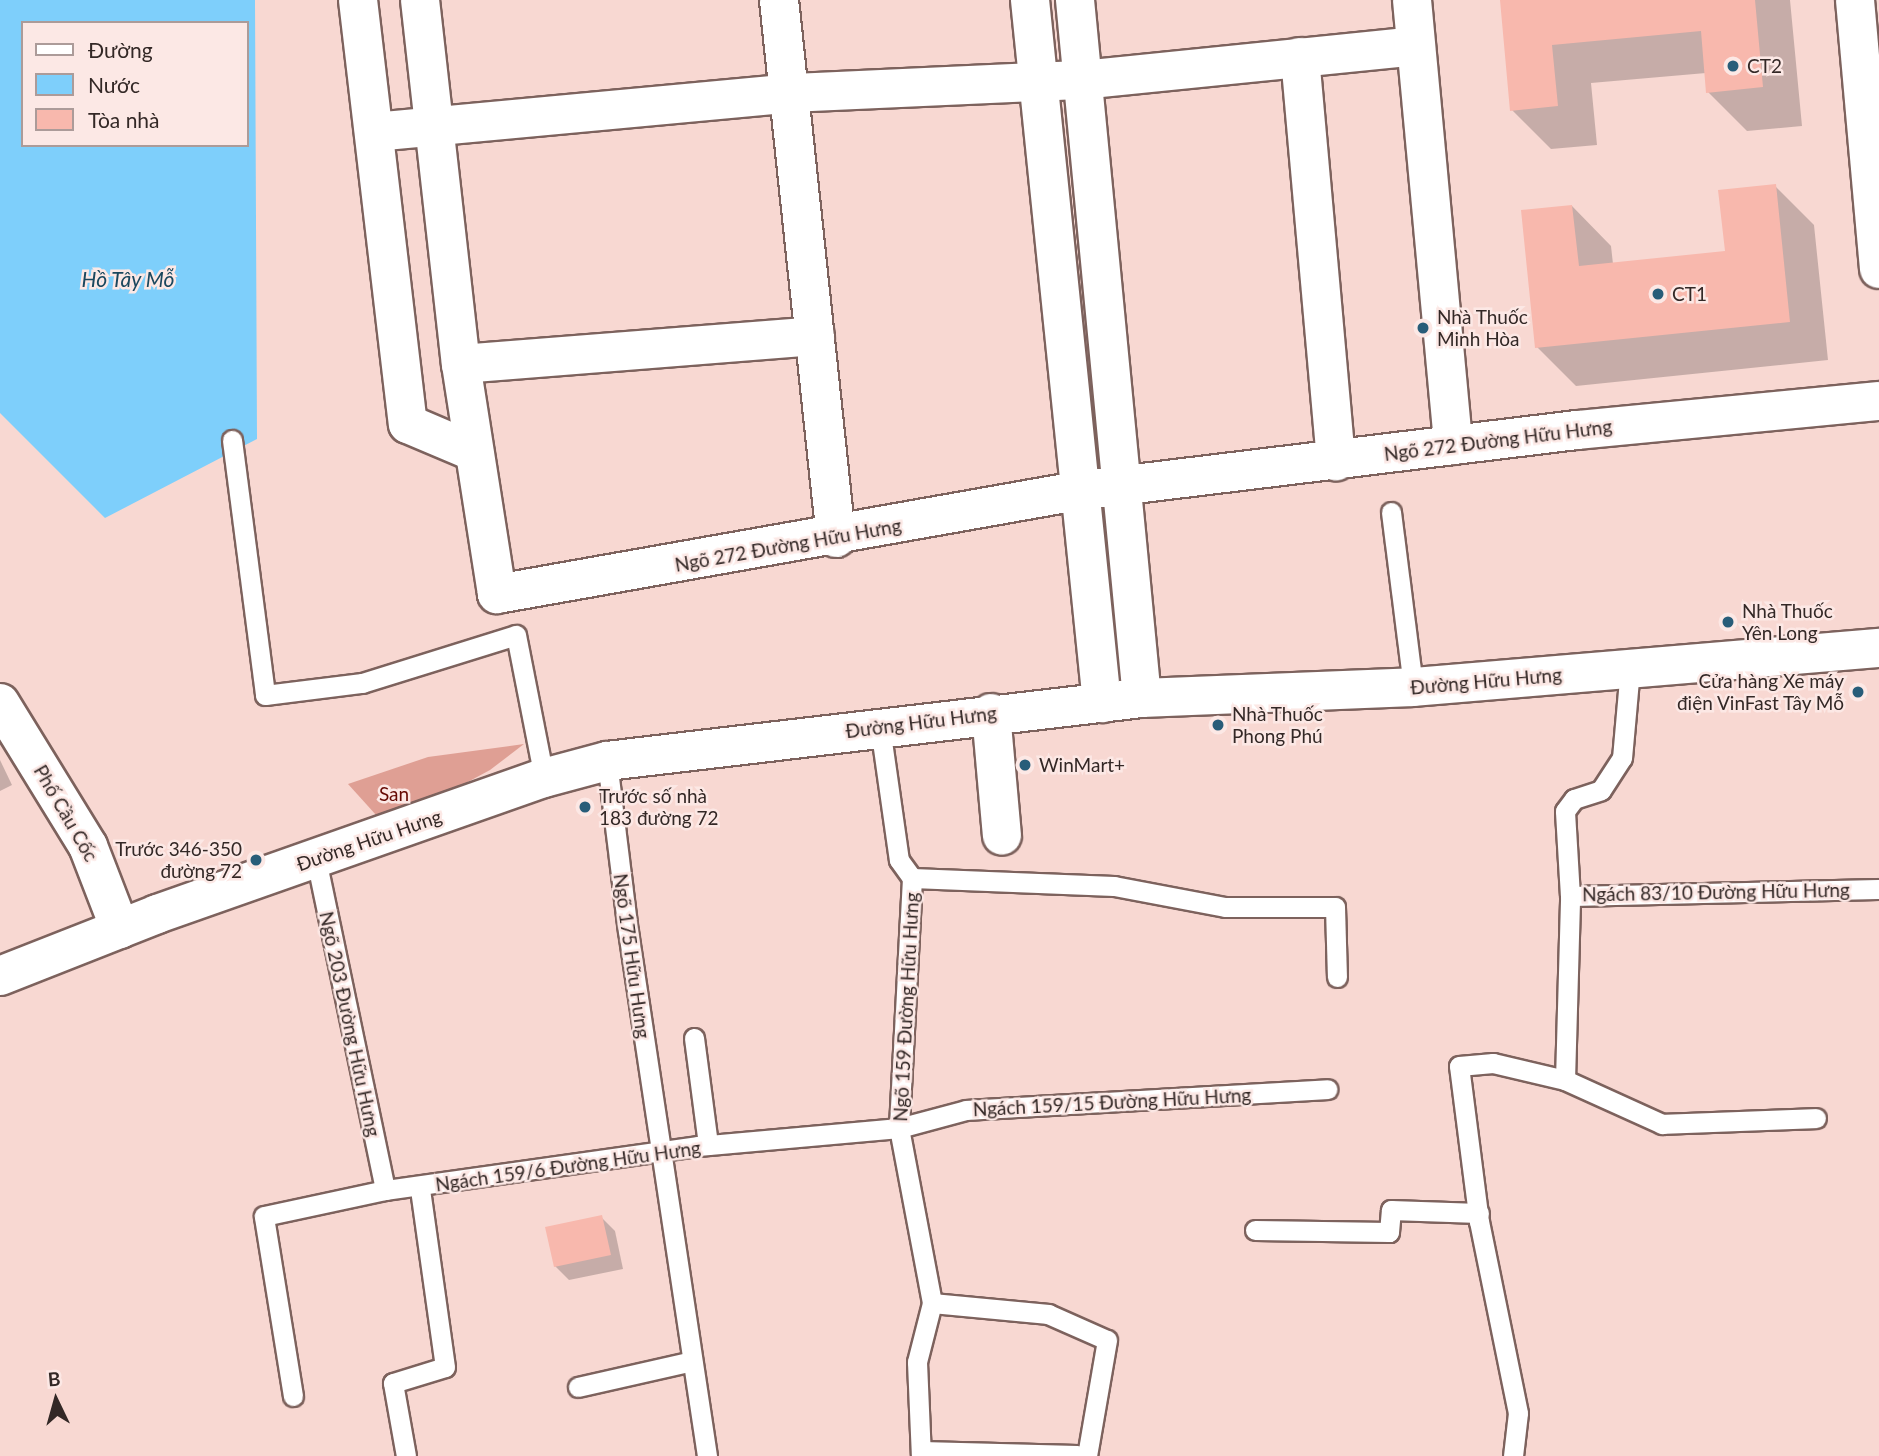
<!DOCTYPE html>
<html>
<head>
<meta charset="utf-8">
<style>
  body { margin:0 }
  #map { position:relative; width:1879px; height:1456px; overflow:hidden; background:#f8d8d2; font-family:Lato,sans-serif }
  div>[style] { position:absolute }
  .green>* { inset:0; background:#df9f94 }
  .water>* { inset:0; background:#7ecffb }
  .shadow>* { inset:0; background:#0003 }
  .building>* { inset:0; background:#f8b8ad }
  .roads { filter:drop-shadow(2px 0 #7d625d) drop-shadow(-2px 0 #7d625d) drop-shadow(0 2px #7d625d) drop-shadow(0 -2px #7d625d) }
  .service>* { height:19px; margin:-9.5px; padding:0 9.5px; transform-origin:9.5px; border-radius:9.5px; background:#fff }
  .minor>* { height:38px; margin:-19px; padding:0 19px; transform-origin:19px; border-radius:19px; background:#fff }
  .tertiary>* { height:38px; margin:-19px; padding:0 19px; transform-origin:19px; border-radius:19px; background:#fff }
  .secondary>* { height:38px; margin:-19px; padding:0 19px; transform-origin:19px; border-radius:19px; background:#fff }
  .dots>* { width:19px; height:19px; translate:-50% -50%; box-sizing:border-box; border:4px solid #fce8e5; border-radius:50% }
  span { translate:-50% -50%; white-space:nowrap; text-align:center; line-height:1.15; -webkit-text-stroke:5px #fce8e5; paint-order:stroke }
  .poi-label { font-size:19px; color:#332826 }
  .left { translate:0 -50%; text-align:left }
  .right { translate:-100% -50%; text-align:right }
  .street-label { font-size:19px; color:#332826 }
  .park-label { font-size:19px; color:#660903 }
  .water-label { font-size:21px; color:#1a475e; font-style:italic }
  .legend { position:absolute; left:21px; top:21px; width:228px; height:126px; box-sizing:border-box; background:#fce8e5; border:2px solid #ac9b99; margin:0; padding:9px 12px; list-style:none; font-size:21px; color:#332826 }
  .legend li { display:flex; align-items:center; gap:14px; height:35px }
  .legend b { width:35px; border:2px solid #ac9b99 }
  .north { position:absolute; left:21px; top:1365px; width:70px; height:70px; -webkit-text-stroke:5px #fce8e5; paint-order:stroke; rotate:355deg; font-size:19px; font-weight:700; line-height:28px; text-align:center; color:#332826 }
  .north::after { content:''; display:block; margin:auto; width:24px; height:32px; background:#332826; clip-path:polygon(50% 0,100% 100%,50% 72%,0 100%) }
</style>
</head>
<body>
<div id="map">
  <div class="green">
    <div style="clip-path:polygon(524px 744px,490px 770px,386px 826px,348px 784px,428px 757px)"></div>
  </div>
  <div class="water">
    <div style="clip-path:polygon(evenodd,0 0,255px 0,257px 439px,105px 518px,0 413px,0 0,23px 23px,247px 23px,247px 145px,23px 145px,23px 23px)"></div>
  </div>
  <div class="shadow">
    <div style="clip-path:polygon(1501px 0,1790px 0,1802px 126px,1747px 131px,1708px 92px,1706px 73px,1591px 83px,1597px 145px,1551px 149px,1512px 110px)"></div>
    <div style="clip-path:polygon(1775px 186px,1814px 225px,1828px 360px,1576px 386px,1537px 347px,1572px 206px,1611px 246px,1613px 264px,1727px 252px)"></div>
    <div style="clip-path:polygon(0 760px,12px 785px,0 791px)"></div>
    <div style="clip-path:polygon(601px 1217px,615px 1231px,623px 1269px,569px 1280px,555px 1266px)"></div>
  </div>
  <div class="building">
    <div style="clip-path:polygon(1500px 0,1755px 0,1763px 87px,1706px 93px,1701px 31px,1552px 45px,1558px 106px,1510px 111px)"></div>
    <div style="clip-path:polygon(1776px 184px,1790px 322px,1535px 348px,1521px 210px,1572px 205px,1579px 266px,1725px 251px,1718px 190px)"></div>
    <div style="clip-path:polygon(602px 1215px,611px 1255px,554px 1267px,545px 1227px)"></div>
  </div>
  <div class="roads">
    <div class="service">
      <div style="left:232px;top:440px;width:257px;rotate:82.6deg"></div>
      <div style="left:265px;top:695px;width:98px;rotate:-7.1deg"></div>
      <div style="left:362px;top:683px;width:161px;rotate:-17.3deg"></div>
      <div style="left:516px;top:635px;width:146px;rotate:78.9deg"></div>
      <div style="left:1391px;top:512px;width:176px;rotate:82.8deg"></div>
      <div style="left:880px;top:727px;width:134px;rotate:81.9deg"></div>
      <div style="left:899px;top:860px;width:22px;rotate:54deg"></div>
      <div style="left:912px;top:878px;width:250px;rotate:93deg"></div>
      <div style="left:899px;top:1128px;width:178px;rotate:79.3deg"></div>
      <div style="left:932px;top:1303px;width:61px;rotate:104.3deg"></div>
      <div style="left:917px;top:1362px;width:94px;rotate:87.6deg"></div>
      <div style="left:607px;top:761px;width:171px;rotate:83deg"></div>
      <div style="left:628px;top:931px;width:531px;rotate:81.44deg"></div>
      <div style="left:316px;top:859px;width:338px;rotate:78.2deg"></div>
      <div style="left:912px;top:878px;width:202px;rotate:2.3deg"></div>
      <div style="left:1114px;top:886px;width:113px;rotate:10.7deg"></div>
      <div style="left:1225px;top:907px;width:110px"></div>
      <div style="left:1335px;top:907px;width:70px;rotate:88.4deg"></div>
      <div style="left:1570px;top:896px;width:309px;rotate:-1.3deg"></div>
      <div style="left:694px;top:1038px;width:108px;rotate:82.5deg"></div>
      <div style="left:1565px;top:1080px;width:184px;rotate:-88.4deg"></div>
      <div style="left:1570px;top:896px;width:85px;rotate:-93.4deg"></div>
      <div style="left:1565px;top:811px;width:15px;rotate:-53deg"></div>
      <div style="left:1574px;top:799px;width:28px;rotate:-18deg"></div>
      <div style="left:1601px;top:790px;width:38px;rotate:-57deg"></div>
      <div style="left:1622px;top:758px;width:90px;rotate:-84.9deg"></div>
      <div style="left:1255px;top:1230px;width:134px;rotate:0.9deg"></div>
      <div style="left:1389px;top:1232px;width:22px;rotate:-85deg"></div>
      <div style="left:1391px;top:1210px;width:88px;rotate:2deg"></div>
      <div style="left:932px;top:1303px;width:117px;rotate:5.4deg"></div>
      <div style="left:1048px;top:1314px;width:64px;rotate:23.8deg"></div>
      <div style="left:1107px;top:1340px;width:118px;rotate:99.8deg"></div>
      <div style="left:578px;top:1387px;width:117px;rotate:-12.8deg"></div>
      <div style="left:293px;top:1396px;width:182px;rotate:-99.2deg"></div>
      <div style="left:264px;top:1216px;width:124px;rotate:-12.1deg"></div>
      <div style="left:385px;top:1190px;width:316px;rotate:-8deg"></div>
      <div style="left:698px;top:1146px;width:202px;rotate:-5.1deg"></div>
      <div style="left:899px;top:1128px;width:69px;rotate:-15deg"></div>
      <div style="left:966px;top:1110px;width:362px;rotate:-3.3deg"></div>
      <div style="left:921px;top:1451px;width:156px;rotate:1.5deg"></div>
      <div style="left:406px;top:1456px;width:74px;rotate:-100.1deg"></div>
      <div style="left:393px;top:1383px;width:54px;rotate:-17.1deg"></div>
      <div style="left:445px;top:1367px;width:181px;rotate:-98deg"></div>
      <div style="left:1513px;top:1456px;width:43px;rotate:-83.4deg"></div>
      <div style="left:1518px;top:1413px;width:195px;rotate:-101.5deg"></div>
      <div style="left:1479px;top:1222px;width:157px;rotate:-97.3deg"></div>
      <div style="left:1459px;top:1066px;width:34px;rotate:-5deg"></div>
      <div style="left:1493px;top:1063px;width:74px;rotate:13.3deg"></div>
      <div style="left:1565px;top:1080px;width:107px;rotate:24.4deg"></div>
      <div style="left:1662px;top:1124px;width:154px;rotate:-2.2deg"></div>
    </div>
    <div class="minor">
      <div style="left:358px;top:0;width:427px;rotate:83.3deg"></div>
      <div style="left:408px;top:424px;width:72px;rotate:23deg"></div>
      <div style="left:420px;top:0;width:366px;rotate:83.6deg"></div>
      <div style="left:461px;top:364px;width:233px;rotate:81.1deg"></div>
      <div style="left:497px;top:594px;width:589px;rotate:-10.07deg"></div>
      <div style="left:1077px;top:491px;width:504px;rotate:-6.96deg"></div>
      <div style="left:1577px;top:430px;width:303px;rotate:-5.5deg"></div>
      <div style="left:779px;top:0;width:541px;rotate:83.95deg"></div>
      <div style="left:1030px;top:0;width:707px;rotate:84.15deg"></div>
      <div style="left:1075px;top:0;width:701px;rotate:84.52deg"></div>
      <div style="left:1412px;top:0;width:447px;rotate:84.7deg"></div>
      <div style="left:1855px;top:0;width:270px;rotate:84.9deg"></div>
      <div style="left:1300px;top:57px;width:406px;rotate:84.9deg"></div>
      <div style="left:374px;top:132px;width:419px;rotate:-5.3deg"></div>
      <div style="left:791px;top:93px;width:291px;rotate:-2.6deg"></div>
      <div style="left:1082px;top:80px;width:335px;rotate:-5.8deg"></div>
      <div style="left:461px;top:364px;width:355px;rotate:-4.5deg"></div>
      <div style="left:991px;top:713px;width:123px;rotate:84.9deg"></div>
    </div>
    <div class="tertiary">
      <div style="left:0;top:703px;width:168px;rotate:58.4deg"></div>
      <div style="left:88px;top:846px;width:89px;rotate:68.9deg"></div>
    </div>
    <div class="secondary">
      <div style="left:0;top:976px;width:169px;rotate:-21.5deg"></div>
      <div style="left:157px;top:914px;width:410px;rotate:-19.4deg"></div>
      <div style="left:544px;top:778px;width:65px;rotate:-15.1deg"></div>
      <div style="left:607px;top:761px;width:539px;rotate:-6.72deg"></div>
      <div style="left:1142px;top:698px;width:271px;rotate:-2.3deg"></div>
      <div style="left:1413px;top:687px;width:468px;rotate:-4.8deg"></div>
    </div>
  </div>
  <div class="dots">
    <div style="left:1733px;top:66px;background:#285d79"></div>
    <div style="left:1658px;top:294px;background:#285d79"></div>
    <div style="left:1423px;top:328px;background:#285d79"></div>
    <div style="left:1728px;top:622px;background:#285d79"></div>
    <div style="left:1858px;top:692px;background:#285d79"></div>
    <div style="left:1218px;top:725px;background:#285d79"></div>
    <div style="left:1025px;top:765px;background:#285d79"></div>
    <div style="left:585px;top:807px;background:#285d79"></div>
    <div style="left:256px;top:860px;background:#285d79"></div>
  </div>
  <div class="poi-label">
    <span class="left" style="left:1747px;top:66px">CT2</span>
    <span class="left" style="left:1672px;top:294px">CT1</span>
    <span class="left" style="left:1437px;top:328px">Nhà Thuốc<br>Minh Hòa</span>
    <span class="left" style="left:1742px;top:622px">Nhà Thuốc<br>Yên Long</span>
    <span class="right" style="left:1844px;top:692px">Cửa hàng Xe máy<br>điện VinFast Tây Mỗ</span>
    <span class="left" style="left:1232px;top:725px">Nhà Thuốc<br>Phong Phú</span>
    <span class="left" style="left:1039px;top:765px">WinMart+</span>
    <span class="left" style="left:599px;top:807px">Trước số nhà<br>183 đường 72</span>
    <span class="right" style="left:242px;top:860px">Trước 346-350<br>đường 72</span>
  </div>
  <div class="street-label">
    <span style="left:1498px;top:440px;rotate:-7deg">Ngõ 272 Đường Hữu Hưng</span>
    <span style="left:788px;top:545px;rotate:-10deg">Ngõ 272 Đường Hữu Hưng</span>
    <span style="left:1486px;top:681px;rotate:-5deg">Đường Hữu Hưng</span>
    <span style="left:921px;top:722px;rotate:-7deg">Đường Hữu Hưng</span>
    <span style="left:66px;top:813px;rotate:60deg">Phố Cầu Cốc</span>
    <span style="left:369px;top:840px;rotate:-19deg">Đường Hữu Hưng</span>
    <span style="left:1716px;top:892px;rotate:-1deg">Ngách 83/10 Đường Hữu Hưng</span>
    <span style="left:632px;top:956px;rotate:82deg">Ngõ 175 Hữu Hưng</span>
    <span style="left:906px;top:1007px;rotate:-87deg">Ngõ 159 Đường Hữu Hưng</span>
    <span style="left:350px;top:1024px;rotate:78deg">Ngõ 203 Đường Hữu Hưng</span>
    <span style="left:1112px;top:1102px;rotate:-3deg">Ngách 159/15 Đường Hữu Hưng</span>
    <span style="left:568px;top:1166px;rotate:-8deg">Ngách 159/6 Đường Hữu Hưng</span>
  </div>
  <div class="park-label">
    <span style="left:394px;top:794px">San</span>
  </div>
  <div class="water-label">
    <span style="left:128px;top:279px">Hồ Tây Mỗ</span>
  </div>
  <ul class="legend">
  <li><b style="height:9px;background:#fff"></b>Đường</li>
  <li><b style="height:19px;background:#7ecffb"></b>Nước</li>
  <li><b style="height:19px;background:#f8b8ad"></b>Tòa nhà</li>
  </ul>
  <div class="north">B</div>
</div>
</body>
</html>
